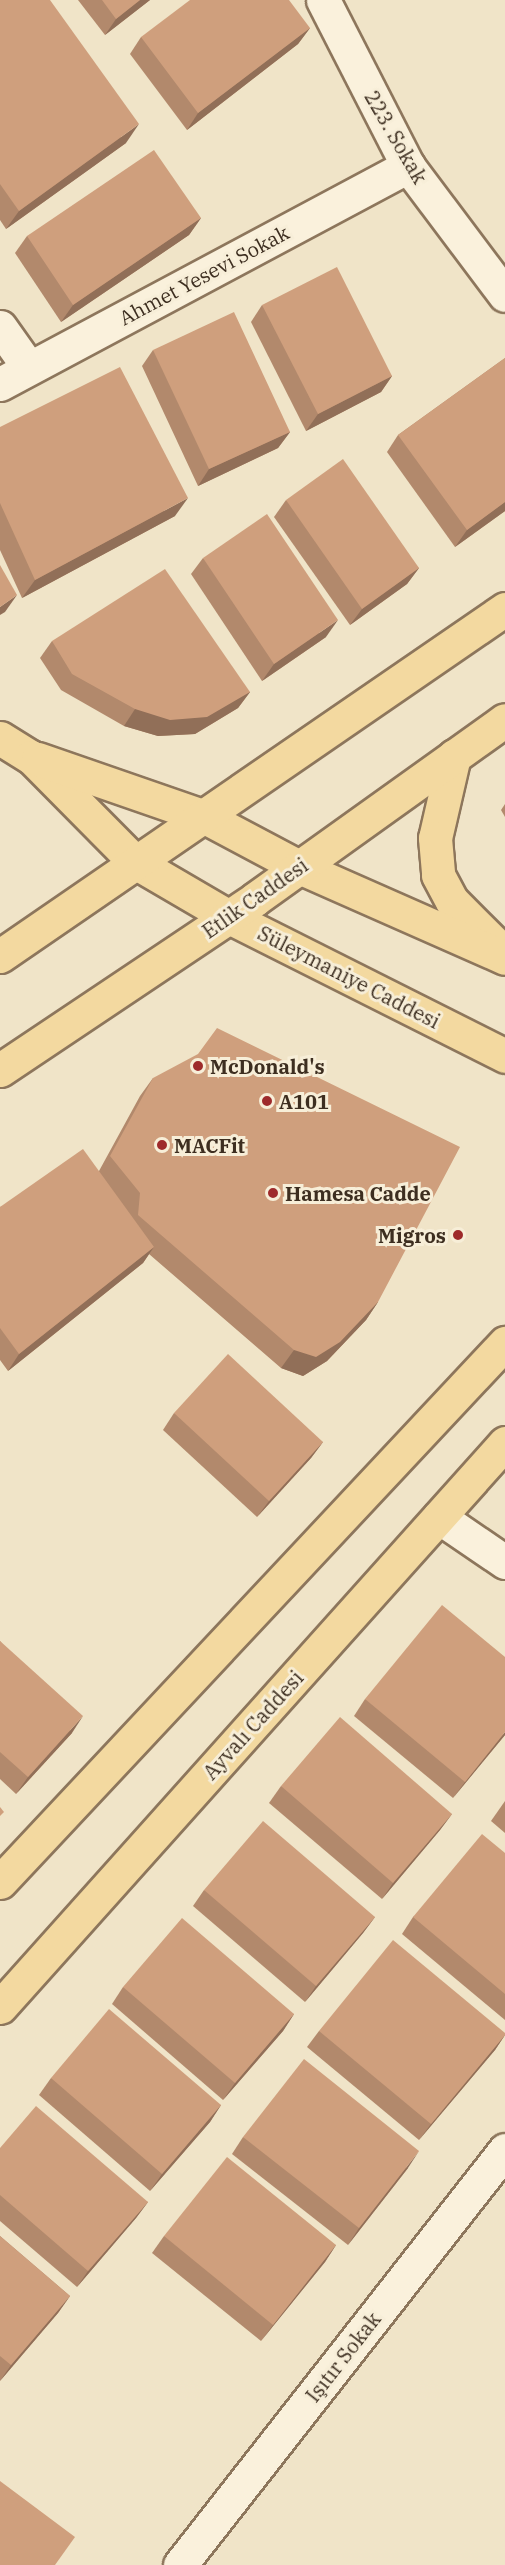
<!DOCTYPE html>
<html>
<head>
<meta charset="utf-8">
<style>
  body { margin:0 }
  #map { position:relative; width:505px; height:2565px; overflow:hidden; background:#f0e4c8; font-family:"IBM Plex Serif",serif }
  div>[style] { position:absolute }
  .roads { filter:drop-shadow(2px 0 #8d765c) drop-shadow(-2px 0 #8d765c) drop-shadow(0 2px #8d765c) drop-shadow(0 -2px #8d765c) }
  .minor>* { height:33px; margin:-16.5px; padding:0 16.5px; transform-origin:16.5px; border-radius:16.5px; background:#faf1dc }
  .major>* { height:33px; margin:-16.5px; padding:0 16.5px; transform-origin:16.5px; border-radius:16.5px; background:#f3d9a0 }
  .wall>* { inset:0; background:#b2896c }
  .shaded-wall>* { inset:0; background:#916f58 }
  .building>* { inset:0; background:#cf9f7d }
  .dots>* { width:16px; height:16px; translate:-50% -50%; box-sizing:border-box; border:3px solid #f7eed8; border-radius:50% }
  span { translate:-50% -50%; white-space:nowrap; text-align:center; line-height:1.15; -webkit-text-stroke:6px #f7eed8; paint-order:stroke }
  .street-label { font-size:20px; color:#3d2e20 }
  .poi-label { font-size:20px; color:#3d2e20; font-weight:700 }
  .left { translate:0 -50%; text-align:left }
  .right { translate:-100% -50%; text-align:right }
</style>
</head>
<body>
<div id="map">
  <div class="roads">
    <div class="minor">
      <div style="left:323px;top:0;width:186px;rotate:62.9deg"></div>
      <div style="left:408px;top:166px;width:161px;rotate:53.1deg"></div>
      <div style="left:0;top:327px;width:50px;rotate:54.7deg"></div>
      <div style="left:0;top:384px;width:463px;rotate:-28.1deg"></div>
      <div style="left:439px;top:1517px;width:80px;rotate:34.3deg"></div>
      <div style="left:180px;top:2565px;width:527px;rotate:-51.93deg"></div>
    </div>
    <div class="major">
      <div style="left:0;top:738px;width:36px;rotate:32deg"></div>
      <div style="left:31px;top:757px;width:148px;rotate:45.3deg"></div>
      <div style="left:135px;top:862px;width:109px;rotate:30.3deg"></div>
      <div style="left:229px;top:917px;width:309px;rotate:26.7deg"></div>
      <div style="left:454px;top:756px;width:84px;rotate:103deg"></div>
      <div style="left:435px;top:838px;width:37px;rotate:85deg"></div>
      <div style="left:438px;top:875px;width:30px;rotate:62deg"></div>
      <div style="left:452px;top:901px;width:64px;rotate:45deg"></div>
      <div style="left:38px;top:759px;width:175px;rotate:19.1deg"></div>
      <div style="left:203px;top:816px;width:109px;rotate:28deg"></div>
      <div style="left:299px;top:867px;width:225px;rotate:23.8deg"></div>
      <div style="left:0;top:956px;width:613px;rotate:-34.49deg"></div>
      <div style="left:0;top:1070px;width:307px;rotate:-33.8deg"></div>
      <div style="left:255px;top:899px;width:307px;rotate:-35.6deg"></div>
      <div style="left:0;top:1882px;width:739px;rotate:-46.87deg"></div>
      <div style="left:0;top:2007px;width:757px;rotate:-48.16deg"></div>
    </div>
  </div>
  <div class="wall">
    <div style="clip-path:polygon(0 0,126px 143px,6px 229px,0 220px)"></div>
    <div style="clip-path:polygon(78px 0,150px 0,105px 35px)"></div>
    <div style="clip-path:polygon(310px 28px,298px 44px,187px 130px,130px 54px,141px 37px)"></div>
    <div style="clip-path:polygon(201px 218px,189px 235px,61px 322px,15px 253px,27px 236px)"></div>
    <div style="clip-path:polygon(262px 305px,392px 376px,381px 392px,306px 431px,251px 322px)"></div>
    <div style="clip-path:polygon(153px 350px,290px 432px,278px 448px,198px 486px,142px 366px)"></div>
    <div style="clip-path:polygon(505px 358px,505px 511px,455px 547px,387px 452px,398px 435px)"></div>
    <div style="clip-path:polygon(0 427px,175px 516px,22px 598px,0 550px)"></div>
    <div style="clip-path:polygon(286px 500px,419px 568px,407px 584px,350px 625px,274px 517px)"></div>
    <div style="clip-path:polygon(203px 558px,326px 637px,262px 681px,191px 574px)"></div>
    <div style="clip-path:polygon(52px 641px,250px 692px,238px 708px,195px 734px,158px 736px,124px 726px,61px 690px,40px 658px)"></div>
    <div style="clip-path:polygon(505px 804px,505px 817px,501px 810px)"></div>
    <div style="clip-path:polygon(153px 1078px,378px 1302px,366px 1320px,327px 1361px,303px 1376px,281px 1368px,149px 1254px,143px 1263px,8px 1371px,0 1360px,0 1207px,99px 1171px,140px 1096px)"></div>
    <div style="clip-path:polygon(174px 1413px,323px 1442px,311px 1458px,257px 1517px,163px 1430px)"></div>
    <div style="clip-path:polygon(0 1641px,72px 1733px,16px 1794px,0 1779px)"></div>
    <div style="clip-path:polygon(365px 1699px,505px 1735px,453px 1798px,354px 1716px)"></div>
    <div style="clip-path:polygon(281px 1786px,452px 1814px,440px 1830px,382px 1899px,269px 1803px)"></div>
    <div style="clip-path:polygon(505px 1801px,505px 1833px,491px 1821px)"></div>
    <div style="clip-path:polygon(505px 1853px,505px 2020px,402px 1934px,413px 1917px)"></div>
    <div style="clip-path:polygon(204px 1890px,375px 1917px,363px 1933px,305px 2002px,193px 1906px)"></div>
    <div style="clip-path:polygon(123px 1987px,294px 2014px,283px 2031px,223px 2100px,112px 2004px)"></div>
    <div style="clip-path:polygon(319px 2031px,505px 2035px,495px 2050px,419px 2140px,307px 2047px)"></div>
    <div style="clip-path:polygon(51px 2078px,221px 2105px,210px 2122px,150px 2191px,39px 2095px)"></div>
    <div style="clip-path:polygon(243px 2137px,408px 2168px,348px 2245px,232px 2154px)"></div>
    <div style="clip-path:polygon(0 2148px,148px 2202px,136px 2218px,77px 2287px,0 2221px)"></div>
    <div style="clip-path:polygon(0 2236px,70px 2296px,58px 2313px,0 2381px)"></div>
    <div style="clip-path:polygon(164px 2236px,336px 2245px,325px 2262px,261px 2341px,152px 2253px)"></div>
  </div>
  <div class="shaded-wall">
    <div style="clip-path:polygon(140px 0,150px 0,105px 35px,116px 19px)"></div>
    <div style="clip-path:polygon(310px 28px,298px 44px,187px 130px,198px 113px)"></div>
    <div style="clip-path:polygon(139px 124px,126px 143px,6px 229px,19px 211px)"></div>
    <div style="clip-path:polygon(201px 218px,189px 235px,61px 322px,73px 305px)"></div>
    <div style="clip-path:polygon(392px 376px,381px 392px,306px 431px,318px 414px)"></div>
    <div style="clip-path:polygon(290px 432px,278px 448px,198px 486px,209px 469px)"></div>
    <div style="clip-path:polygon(188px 498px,175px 516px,22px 598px,35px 580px)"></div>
    <div style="clip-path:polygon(505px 502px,505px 511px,455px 547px,467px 530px)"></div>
    <div style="clip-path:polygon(419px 568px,407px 584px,350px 625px,362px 609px)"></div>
    <div style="clip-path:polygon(17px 595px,5px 612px,0 615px,0 607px)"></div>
    <div style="clip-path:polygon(338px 620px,326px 637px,262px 681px,274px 664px)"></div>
    <div style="clip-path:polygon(250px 692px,238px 708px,195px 734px,158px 736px,124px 726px,135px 709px)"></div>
    <div style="clip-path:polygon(154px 1247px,143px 1263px,8px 1371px,19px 1354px)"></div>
    <div style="clip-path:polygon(378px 1302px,366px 1320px,327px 1361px,303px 1376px,281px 1368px,294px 1350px)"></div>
    <div style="clip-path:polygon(323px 1442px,311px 1458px,257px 1517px,269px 1501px)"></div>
    <div style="clip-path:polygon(83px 1716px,72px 1733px,16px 1794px,28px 1777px)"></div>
    <div style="clip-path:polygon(505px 1732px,505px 1735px,453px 1798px,465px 1782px)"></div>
    <div style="clip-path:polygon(452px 1814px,440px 1830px,382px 1899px,393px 1883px)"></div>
    <div style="clip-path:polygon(375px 1917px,363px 1933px,305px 2002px,316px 1986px)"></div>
    <div style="clip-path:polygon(294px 2014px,283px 2031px,223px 2100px,235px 2083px)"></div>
    <div style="clip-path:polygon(505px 2035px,495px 2050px,419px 2140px,431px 2124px)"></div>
    <div style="clip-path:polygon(221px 2105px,210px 2122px,150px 2191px,162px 2174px)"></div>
    <div style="clip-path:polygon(419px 2151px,408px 2168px,348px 2245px,359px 2228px)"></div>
    <div style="clip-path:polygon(148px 2202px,136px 2218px,77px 2287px,88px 2271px)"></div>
    <div style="clip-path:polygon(336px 2245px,325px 2262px,261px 2341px,273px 2325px)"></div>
    <div style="clip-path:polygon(70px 2296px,58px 2313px,0 2381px,11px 2365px)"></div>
  </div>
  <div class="building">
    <div style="clip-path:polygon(0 0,50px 0,139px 124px,19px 211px,0 184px)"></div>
    <div style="clip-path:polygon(102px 0,140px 0,116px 19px)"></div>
    <div style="clip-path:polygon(190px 0,289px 0,310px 28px,198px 113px,141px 37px)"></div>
    <div style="clip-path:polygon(154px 150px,201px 218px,73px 305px,27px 236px)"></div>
    <div style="clip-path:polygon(337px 267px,392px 376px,318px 414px,262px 305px)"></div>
    <div style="clip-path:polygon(234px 312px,290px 432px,209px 469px,153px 350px)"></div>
    <div style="clip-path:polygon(505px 358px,505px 502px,467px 530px,398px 435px)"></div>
    <div style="clip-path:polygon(120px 367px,188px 498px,35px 580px,0 503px,0 427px)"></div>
    <div style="clip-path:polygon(343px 459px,419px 568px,362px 609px,286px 500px)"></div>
    <div style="clip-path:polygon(267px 514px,338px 620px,274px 664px,203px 558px)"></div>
    <div style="clip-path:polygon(0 565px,17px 595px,0 607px)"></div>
    <div style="clip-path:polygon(165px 569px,250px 692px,207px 717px,170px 720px,135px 709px,72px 674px,52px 641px)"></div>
    <div style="clip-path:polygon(217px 1028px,460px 1147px,378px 1302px,340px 1342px,316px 1357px,294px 1350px,138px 1215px,140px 1193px,110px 1156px,153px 1078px,198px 1054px)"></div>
    <div style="clip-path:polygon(83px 1149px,154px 1247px,19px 1354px,0 1328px,0 1207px)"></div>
    <div style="clip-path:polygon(228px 1354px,323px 1442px,269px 1501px,174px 1413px)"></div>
    <div style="clip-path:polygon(442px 1605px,505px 1657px,505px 1732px,465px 1782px,365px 1699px)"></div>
    <div style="clip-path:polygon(0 1641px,83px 1716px,28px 1777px,0 1752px)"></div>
    <div style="clip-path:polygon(340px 1717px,452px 1814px,393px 1883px,281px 1786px)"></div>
    <div style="clip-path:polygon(0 1807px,4px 1812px,0 1816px)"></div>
    <div style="clip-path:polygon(263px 1821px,375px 1917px,316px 1986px,204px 1890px)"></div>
    <div style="clip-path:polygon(482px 1834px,505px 1853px,505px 1994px,413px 1917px)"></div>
    <div style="clip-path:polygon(182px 1918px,294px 2014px,235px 2083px,123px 1987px)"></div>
    <div style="clip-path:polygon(393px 1940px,505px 2033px,505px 2035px,431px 2124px,319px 2031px)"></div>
    <div style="clip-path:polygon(109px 2009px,221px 2105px,162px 2174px,51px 2078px)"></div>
    <div style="clip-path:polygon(304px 2059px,419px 2151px,359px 2228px,243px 2137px)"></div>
    <div style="clip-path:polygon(36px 2106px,148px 2202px,88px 2271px,0 2195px,0 2148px)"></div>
    <div style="clip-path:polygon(227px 2157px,336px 2245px,273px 2325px,164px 2236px)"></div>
    <div style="clip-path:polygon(0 2236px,70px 2296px,11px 2365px,0 2356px)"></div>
    <div style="clip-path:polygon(0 2481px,75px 2537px,55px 2565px,0 2565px)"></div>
  </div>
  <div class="dots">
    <div style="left:198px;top:1066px;background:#9e2a2b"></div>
    <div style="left:267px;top:1101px;background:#9e2a2b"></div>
    <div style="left:162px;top:1145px;background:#9e2a2b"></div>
    <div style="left:273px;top:1193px;background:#9e2a2b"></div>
    <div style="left:458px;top:1235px;background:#9e2a2b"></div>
  </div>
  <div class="street-label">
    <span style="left:396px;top:137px;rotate:60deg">223. Sokak</span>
    <span style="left:204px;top:275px;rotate:-28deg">Ahmet Yesevi Sokak</span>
    <span style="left:255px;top:898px;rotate:-35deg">Etlik Caddesi</span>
    <span style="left:349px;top:977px;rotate:27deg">Süleymaniye Caddesi</span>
    <span style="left:253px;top:1725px;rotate:-48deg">Ayvalı Caddesi</span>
    <span style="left:343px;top:2357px;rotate:-52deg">Işıtır Sokak</span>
  </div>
  <div class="poi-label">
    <span class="left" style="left:210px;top:1066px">McDonald's</span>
    <span class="left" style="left:279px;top:1101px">A101</span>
    <span class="left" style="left:174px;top:1145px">MACFit</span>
    <span class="left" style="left:285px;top:1193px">Hamesa Cadde</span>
    <span class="right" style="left:446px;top:1235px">Migros</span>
  </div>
</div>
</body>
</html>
